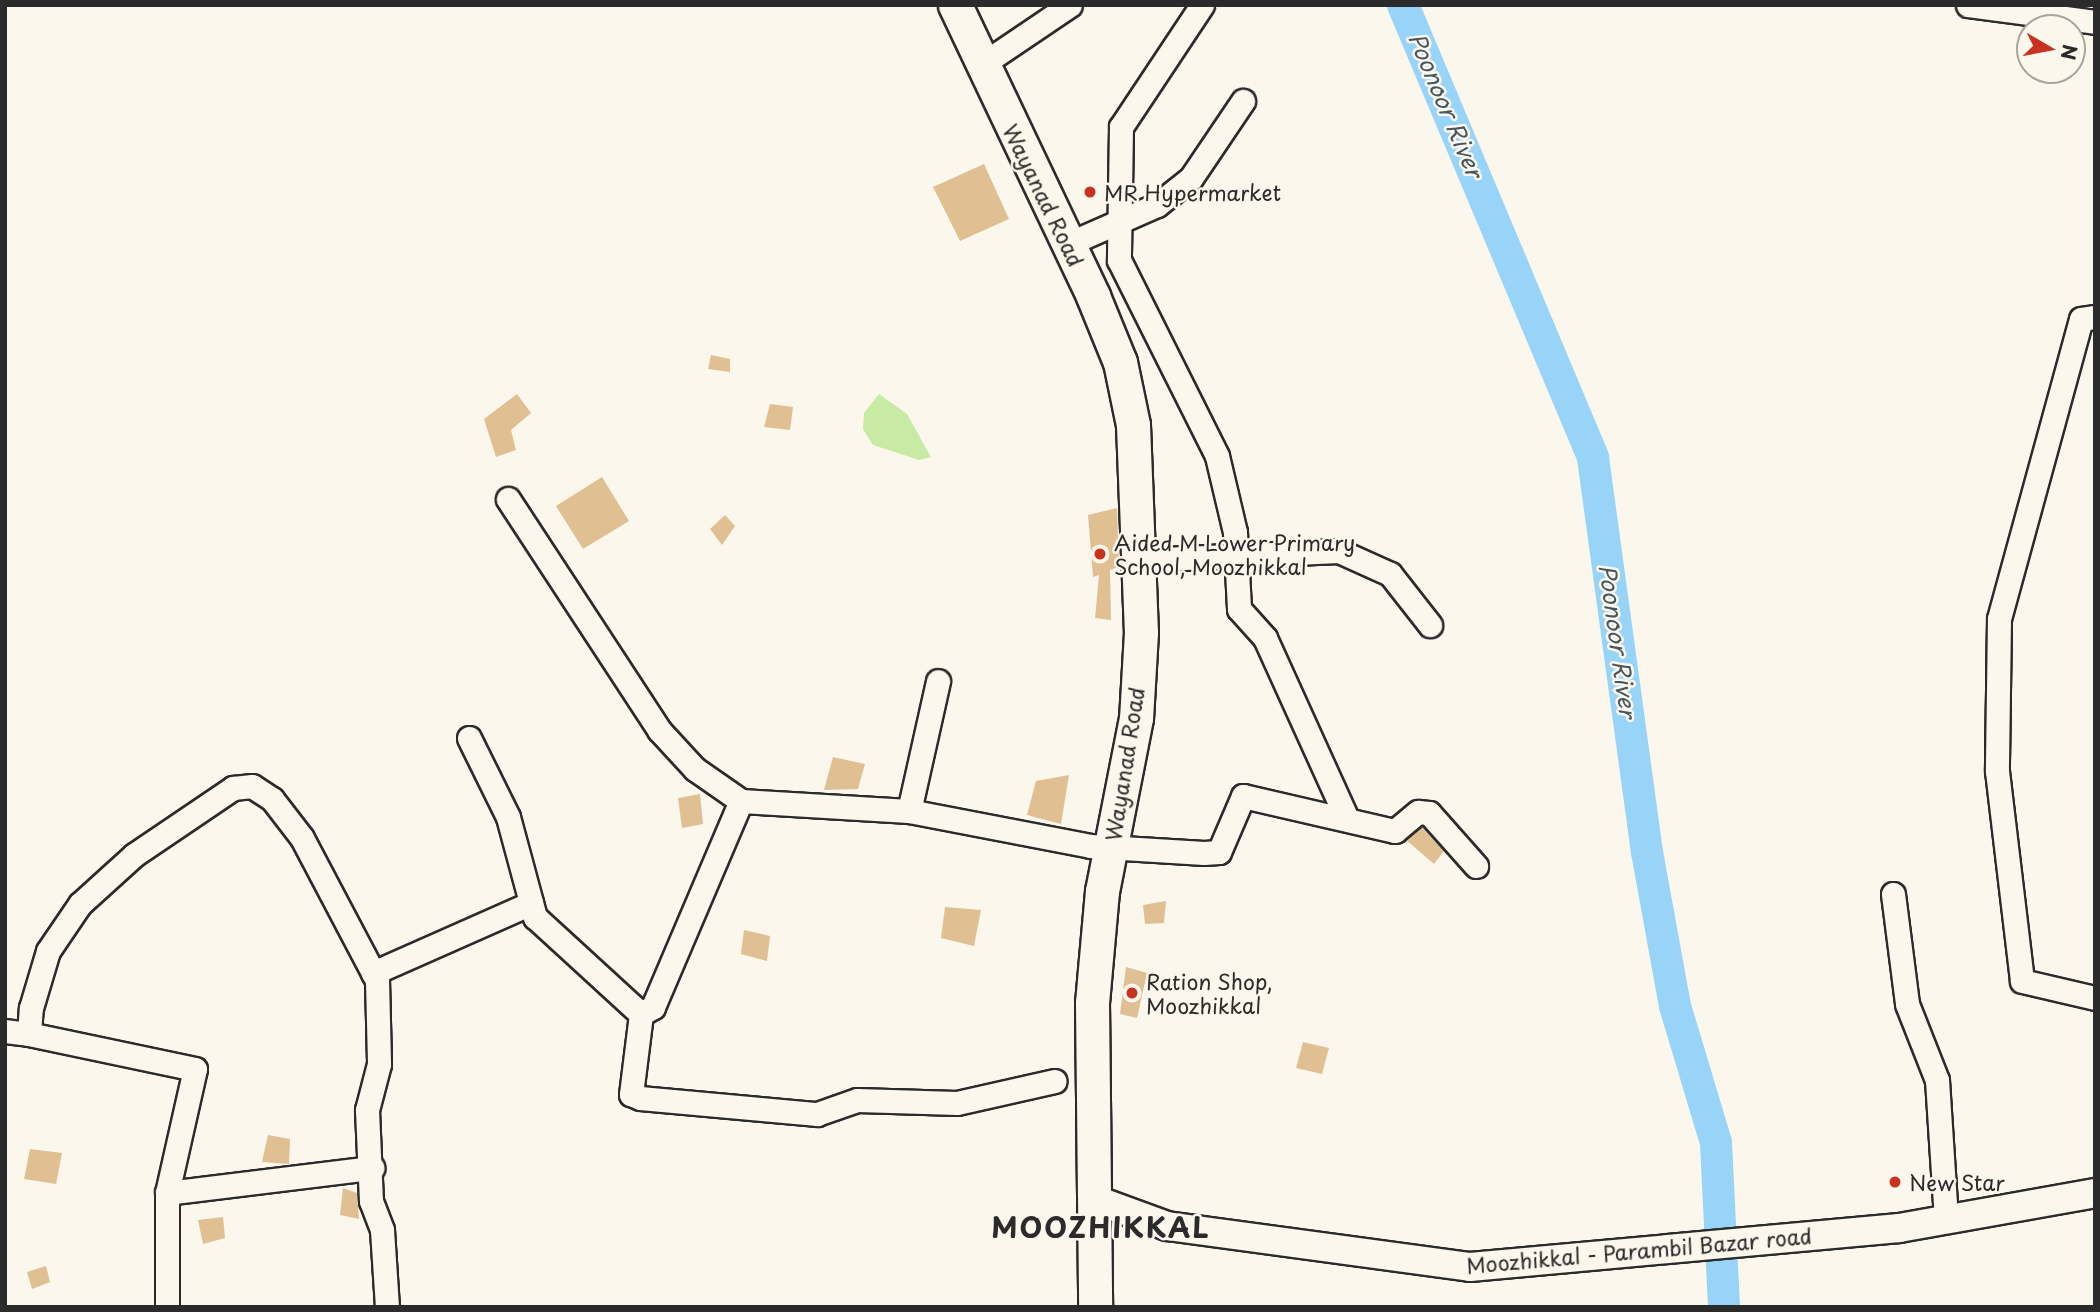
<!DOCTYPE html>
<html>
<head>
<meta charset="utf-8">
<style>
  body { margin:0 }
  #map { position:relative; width:2100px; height:1312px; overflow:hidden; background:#fbf7ec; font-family:"Playpen Sans",sans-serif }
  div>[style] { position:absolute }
  .green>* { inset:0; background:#c7eba4 }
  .river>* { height:32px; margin:-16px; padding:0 16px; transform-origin:16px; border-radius:16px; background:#97d4f8 }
  .building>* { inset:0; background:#e0c092 }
  .roads { filter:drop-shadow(2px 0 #2b2b2b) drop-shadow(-2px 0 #2b2b2b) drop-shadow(0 2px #2b2b2b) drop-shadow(0 -2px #2b2b2b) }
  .minor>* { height:23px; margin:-11.5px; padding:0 11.5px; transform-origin:11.5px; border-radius:11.5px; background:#fbf7ec }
  .major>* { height:28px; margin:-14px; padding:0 14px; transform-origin:14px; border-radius:14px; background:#fbf7ec }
  .highway>* { height:33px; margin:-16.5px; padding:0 16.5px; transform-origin:16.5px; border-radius:16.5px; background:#fbf7ec }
  .dots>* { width:19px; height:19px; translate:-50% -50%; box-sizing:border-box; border:4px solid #fbf7ec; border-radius:50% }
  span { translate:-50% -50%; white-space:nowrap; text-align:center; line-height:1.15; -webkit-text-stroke:5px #fbf7ec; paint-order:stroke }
  .poi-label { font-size:21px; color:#2b2b2b }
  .left { translate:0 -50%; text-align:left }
  .street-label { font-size:21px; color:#2b2b2b }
  .water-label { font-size:23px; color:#46555e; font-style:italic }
  .district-label { font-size:28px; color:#2b2b2b; font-weight:700; letter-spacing:2px }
  .frame { position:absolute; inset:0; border:7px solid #2b2b2b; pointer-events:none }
  .north { position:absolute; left:2016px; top:14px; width:70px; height:70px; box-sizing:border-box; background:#fbf7ec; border:2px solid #a8a59f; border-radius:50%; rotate:100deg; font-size:19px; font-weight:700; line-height:28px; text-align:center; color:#2b2b2b }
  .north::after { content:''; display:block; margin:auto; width:24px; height:32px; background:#c8321e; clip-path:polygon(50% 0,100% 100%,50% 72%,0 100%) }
</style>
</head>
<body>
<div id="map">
  <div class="green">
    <div style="clip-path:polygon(879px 394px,907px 414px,931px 457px,919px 460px,873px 445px,863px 429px,864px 413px)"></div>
  </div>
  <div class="river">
    <div style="left:1403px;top:5px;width:491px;rotate:67.2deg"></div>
    <div style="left:1593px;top:458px;width:398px;rotate:82.2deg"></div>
    <div style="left:1647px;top:852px;width:157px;rotate:79.7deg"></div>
    <div style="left:1675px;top:1006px;width:143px;rotate:73.3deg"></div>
    <div style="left:1716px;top:1143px;width:164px;rotate:87.2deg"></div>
  </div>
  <div class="building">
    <div style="clip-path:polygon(984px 164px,1009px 219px,960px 241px,933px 187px)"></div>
    <div style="clip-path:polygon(711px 355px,730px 359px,730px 372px,708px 369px)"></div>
    <div style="clip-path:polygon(517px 394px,531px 413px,511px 430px,516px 450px,496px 457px,484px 419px)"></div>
    <div style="clip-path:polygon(770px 404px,793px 407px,790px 430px,764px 427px)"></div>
    <div style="clip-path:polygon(602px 477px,629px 521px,583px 549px,556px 506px)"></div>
    <div style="clip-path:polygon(1117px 508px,1119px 567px,1110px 570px,1111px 620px,1095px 618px,1099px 575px,1093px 577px,1088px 515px)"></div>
    <div style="clip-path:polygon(725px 515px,735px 526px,722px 545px,710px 529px)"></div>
    <div style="clip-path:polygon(833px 757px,865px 764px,858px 789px,824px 790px)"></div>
    <div style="clip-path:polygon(1069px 775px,1061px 824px,1027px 815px,1036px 781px)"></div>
    <div style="clip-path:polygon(700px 794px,703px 824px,682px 828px,678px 798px)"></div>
    <div style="clip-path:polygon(1422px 827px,1444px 851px,1434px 864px,1406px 840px)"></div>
    <div style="clip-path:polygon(1166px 901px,1164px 923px,1145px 924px,1143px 905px)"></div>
    <div style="clip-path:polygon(945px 907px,981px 910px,974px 946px,941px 938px)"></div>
    <div style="clip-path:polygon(744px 930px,770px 936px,767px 961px,741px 954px)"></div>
    <div style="clip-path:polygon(1126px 967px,1147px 973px,1137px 1018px,1120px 1014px)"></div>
    <div style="clip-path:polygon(1303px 1042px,1329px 1048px,1322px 1074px,1296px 1068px)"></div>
    <div style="clip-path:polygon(268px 1135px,290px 1139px,289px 1164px,262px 1162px)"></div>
    <div style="clip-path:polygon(30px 1149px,62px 1153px,56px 1184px,24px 1179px)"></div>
    <div style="clip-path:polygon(343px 1188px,357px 1193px,359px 1219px,340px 1215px)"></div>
    <div style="clip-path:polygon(223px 1217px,225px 1238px,203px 1244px,198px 1220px)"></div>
    <div style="clip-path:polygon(46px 1266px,50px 1282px,32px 1289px,27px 1272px)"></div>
  </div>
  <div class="roads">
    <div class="minor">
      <div style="left:1202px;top:5px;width:146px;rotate:123.6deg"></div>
      <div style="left:1121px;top:127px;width:133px;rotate:90.9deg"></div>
      <div style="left:1119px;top:260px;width:219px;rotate:63.4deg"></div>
      <div style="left:1217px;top:456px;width:78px;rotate:76.7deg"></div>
      <div style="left:1235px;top:532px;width:77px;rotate:87deg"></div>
      <div style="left:1239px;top:609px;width:39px;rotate:48deg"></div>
      <div style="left:1265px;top:638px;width:199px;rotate:65.6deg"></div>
      <div style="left:1968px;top:5px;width:128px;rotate:7.6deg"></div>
      <div style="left:981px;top:65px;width:107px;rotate:-34deg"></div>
      <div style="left:1068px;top:244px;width:97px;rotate:-23.7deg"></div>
      <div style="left:1157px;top:205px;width:43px;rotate:-38.5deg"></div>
      <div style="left:1191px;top:178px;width:93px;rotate:-56deg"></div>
      <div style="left:2095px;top:317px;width:14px;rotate:172deg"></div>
      <div style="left:2081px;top:319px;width:311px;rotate:105.3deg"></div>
      <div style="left:1999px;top:619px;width:152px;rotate:90.8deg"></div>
      <div style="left:1997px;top:771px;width:211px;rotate:83.2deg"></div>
      <div style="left:2022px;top:981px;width:75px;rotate:13.1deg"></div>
      <div style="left:508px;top:499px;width:276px;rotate:56.8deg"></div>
      <div style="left:659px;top:730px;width:53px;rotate:47.3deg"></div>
      <div style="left:695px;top:769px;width:56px;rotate:34.8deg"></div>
      <div style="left:741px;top:801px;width:168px;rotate:3.4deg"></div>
      <div style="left:909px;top:811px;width:184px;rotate:10.9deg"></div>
      <div style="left:1090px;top:846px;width:114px;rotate:3.5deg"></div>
      <div style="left:1204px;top:853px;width:15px;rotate:-4deg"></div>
      <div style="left:1219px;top:852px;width:61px;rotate:-66.8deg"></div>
      <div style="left:1243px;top:796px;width:156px;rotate:13deg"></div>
      <div style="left:1395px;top:831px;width:30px;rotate:-40deg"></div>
      <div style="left:1418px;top:812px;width:11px;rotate:5deg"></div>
      <div style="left:1429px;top:813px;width:71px;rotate:48.4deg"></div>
      <div style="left:1141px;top:560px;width:198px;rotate:-2.6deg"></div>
      <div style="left:1339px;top:551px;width:56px;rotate:24.3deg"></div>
      <div style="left:1390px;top:574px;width:65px;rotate:51.9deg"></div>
      <div style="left:469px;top:738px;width:88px;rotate:63.7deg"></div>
      <div style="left:508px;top:817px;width:104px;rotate:74.9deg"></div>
      <div style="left:535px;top:917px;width:144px;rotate:42.5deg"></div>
      <div style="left:641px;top:1014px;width:14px;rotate:-30deg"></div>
      <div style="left:653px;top:1007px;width:224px;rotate:-66.9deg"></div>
      <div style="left:909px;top:811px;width:133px;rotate:-77.4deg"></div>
      <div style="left:1893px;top:894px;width:111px;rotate:82.7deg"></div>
      <div style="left:1907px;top:1004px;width:82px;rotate:68.5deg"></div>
      <div style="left:1937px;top:1080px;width:138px;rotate:86.3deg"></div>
      <div style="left:373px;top:973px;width:173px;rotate:-23.9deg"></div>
      <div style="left:641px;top:1014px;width:81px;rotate:97.1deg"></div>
      <div style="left:631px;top:1094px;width:10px;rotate:24deg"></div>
      <div style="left:640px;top:1098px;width:178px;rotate:5.2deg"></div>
      <div style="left:817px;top:1114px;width:42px;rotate:-19.3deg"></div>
      <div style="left:857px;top:1100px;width:100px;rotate:1.7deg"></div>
      <div style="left:957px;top:1103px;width:100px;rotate:-12.7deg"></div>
      <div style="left:5px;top:1031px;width:24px;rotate:7deg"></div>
      <div style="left:167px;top:1193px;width:127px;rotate:-77.3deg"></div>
      <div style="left:195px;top:1069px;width:170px;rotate:-168.1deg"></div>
      <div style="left:29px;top:1034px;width:26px;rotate:-86deg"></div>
      <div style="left:31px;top:1008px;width:59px;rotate:-73.4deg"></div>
      <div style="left:48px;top:951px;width:57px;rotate:-55.8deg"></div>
      <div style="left:80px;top:904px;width:73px;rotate:-42.2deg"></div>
      <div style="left:134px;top:855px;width:120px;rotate:-34.1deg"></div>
      <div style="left:233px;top:788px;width:19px;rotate:-6deg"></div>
      <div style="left:252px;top:786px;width:24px;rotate:33deg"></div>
      <div style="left:272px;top:799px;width:49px;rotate:52.4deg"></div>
      <div style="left:302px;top:838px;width:161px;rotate:62.2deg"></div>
      <div style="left:377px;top:980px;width:84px;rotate:88.6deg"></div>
      <div style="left:379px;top:1064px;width:48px;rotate:104.6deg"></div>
      <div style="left:367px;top:1110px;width:91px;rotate:87.5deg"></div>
      <div style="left:371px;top:1201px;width:31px;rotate:69deg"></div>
      <div style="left:382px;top:1230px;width:77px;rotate:86.3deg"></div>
      <div style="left:167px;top:1307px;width:114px;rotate:-90deg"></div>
      <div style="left:167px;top:1193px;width:207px;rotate:-7deg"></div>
    </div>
    <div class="major">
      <div style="left:1093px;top:1199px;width:79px;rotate:20deg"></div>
      <div style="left:1167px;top:1226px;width:306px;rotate:7.7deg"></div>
      <div style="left:1470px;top:1267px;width:431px;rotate:-5.2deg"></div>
      <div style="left:1899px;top:1228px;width:199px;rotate:-10.1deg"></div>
    </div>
    <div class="highway">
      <div style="left:955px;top:5px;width:322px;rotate:64.6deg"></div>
      <div style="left:1093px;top:296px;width:71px;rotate:67.8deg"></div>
      <div style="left:1120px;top:362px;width:64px;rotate:78.3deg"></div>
      <div style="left:1133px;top:425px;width:207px;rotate:87.8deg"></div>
      <div style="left:1141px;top:632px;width:86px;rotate:93.3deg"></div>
      <div style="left:1136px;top:718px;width:176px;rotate:101.1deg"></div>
      <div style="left:1102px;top:891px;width:112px;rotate:95.1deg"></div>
      <div style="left:1092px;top:1003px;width:304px;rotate:89.4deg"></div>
    </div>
  </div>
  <div class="dots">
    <div style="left:1090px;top:192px;background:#c8321e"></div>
    <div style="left:1100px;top:554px;background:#c8321e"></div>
    <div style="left:1132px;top:993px;background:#c8321e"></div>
    <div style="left:1895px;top:1182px;background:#c8321e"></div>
  </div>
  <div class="poi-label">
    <span class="left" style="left:1104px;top:192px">MR Hypermarket</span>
    <span class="left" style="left:1114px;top:554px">Aided M Lower Primary<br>School, Moozhikkal</span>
    <span class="left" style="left:1146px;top:993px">Ration Shop,<br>Moozhikkal</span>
    <span class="left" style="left:1909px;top:1182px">New Star</span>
  </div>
  <div class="street-label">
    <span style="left:1044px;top:195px;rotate:64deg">Wayanad Road</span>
    <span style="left:1124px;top:764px;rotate:-81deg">Wayanad Road</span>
    <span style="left:1639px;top:1250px;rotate:-5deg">Moozhikkal - Parambil Bazar road</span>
  </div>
  <div class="water-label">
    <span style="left:1446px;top:105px;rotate:67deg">Poonoor River</span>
    <span style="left:1618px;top:641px;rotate:82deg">Poonoor River</span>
  </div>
  <div class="district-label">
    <span style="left:1101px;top:1227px">MOOZHIKKAL</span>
  </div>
  <div class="frame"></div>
  <div class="north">N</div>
</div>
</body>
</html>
